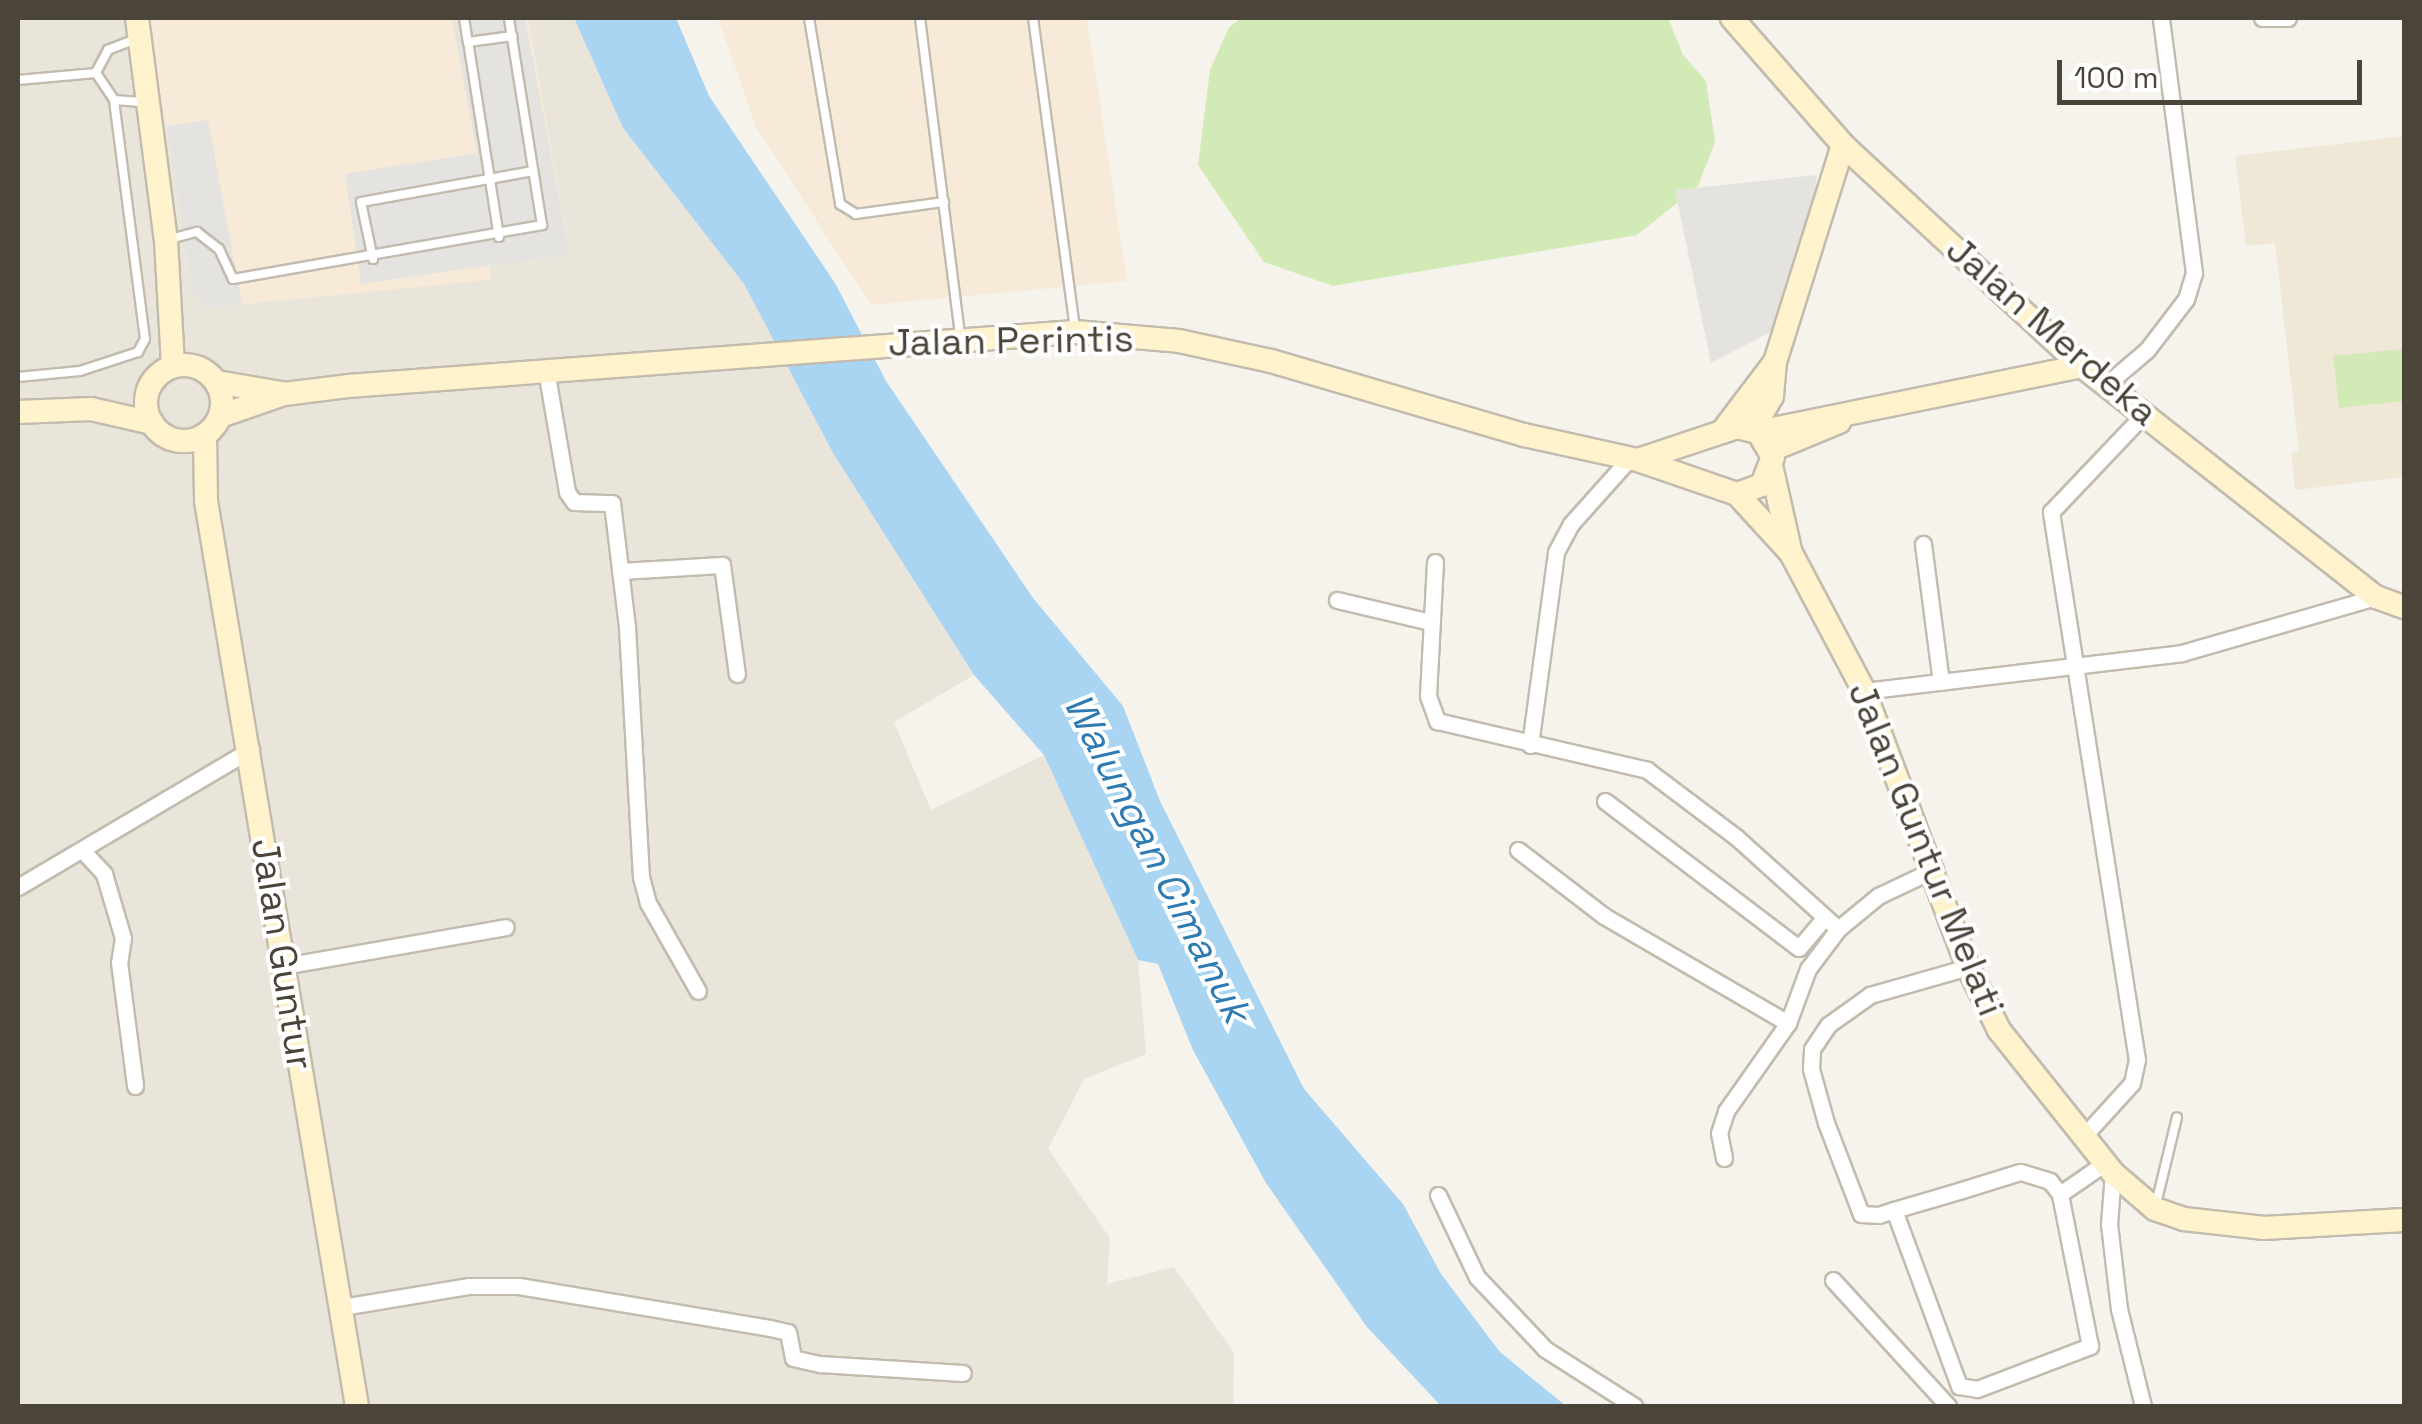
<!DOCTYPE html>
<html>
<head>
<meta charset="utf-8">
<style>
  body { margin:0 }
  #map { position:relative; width:2422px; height:1424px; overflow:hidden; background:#f6f3ec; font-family:"Space Grotesk",sans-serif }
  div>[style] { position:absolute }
  .residential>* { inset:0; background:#eae5da }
  .commercial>* { inset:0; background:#f7ead8 }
  .education>* { inset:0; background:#efe8d6 }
  .green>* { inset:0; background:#d2eab5 }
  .parking>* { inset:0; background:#e5e3e0 }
  .water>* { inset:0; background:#a9d4f2 }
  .roads { filter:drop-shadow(2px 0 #c2bbae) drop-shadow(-2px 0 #c2bbae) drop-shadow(0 2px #c2bbae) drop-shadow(0 -2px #c2bbae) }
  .lane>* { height:8px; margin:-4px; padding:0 4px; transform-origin:4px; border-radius:4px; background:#fff }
  .street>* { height:15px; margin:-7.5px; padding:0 7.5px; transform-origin:7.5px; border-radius:7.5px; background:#fff }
  .secondary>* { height:22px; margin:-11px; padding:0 11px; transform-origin:11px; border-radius:11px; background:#fff3cd }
  .secondary>.ring { margin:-11px; padding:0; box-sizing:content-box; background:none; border:22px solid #fff3cd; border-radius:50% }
  span { translate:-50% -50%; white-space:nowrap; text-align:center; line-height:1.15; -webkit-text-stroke:8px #fff; paint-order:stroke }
  .street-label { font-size:38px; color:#4b4439 }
  .water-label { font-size:40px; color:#2e7ab2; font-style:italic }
  .frame { position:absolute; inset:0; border:20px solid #4b4439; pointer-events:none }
  .scale { position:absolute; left:2057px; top:60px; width:305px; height:45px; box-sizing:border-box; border:5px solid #4b4439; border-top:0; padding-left:12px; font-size:30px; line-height:35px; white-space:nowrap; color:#4b4439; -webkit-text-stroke:8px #fff; paint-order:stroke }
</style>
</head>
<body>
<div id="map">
  <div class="residential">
    <div style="clip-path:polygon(18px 18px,574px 18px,623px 128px,744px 284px,833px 453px,974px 675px,894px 722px,931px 810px,1044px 755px,1138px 960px,1146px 1054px,1084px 1079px,1048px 1149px,1110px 1238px,1107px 1284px,1174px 1267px,1234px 1353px,1233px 1406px,18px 1406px)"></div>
  </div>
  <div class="commercial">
    <div style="clip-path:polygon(148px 18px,528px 18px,570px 254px,490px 265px,490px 280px,204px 308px,193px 293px)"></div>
    <div style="clip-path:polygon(718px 18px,1087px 18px,1127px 281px,871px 305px,756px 127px)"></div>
  </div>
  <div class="education">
    <div style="clip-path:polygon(2404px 136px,2404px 477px,2295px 490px,2291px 453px,2299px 451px,2275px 243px,2246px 246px,2235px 156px)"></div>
  </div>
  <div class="green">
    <div style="clip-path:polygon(1242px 18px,1668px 18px,1683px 55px,1706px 81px,1715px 142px,1698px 186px,1637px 235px,1333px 286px,1264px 262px,1198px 165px,1210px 70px,1229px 27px)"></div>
    <div style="clip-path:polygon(2404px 349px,2404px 401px,2339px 408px,2333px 356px)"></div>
  </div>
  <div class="parking">
    <div style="clip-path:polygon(452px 18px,525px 18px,570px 254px,361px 284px,345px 174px,477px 153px)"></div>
    <div style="clip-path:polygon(208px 120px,242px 304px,204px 308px,193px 293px,166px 126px)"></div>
    <div style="clip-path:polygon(1817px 175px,1801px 316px,1711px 363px,1675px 190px)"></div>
  </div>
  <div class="water">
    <div style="clip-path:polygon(574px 18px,676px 18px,709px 96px,835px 283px,886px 381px,1033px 598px,1123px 706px,1160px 801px,1304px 1089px,1403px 1204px,1441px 1274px,1500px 1352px,1566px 1406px,1441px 1406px,1367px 1327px,1266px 1183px,1193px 1050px,1158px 964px,1138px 960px,1044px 755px,974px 675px,833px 453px,744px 284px,623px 128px)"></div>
  </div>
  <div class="roads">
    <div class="lane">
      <div style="left:464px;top:18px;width:24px;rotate:81deg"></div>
      <div style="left:809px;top:18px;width:189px;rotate:80.5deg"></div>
      <div style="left:840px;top:204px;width:19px;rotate:32deg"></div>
      <div style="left:856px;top:214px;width:89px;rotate:-7.8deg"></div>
      <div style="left:920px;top:18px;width:320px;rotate:82.8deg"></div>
      <div style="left:1033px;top:18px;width:315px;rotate:82.3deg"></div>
      <div style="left:136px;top:39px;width:30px;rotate:159deg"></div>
      <div style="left:108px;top:50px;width:26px;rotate:118deg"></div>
      <div style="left:96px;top:73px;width:32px;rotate:56deg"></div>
      <div style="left:114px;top:100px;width:31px;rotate:4deg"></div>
      <div style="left:18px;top:80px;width:78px;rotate:-5.1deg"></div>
      <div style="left:499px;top:237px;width:197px;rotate:-99deg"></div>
      <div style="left:468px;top:42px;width:45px;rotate:-7.6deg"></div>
      <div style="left:170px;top:239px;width:28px;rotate:-15deg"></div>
      <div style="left:197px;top:232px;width:28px;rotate:38deg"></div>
      <div style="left:219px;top:249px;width:33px;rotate:65deg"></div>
      <div style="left:233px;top:279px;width:314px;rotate:-9.9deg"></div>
      <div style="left:542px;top:225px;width:210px;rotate:-99.1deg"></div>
      <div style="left:373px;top:259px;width:58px;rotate:-101.9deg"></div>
      <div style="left:361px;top:202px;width:175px;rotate:-10.2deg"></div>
      <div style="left:18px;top:377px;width:62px;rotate:-5.5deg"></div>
      <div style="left:80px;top:371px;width:61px;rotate:-18.1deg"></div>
      <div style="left:138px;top:352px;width:15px;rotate:-62deg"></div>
      <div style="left:145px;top:339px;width:241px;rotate:-97.4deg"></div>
      <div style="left:2156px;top:1204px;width:89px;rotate:-76.4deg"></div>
    </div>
    <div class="street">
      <div style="left:2262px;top:18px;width:26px"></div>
      <div style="left:546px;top:370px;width:124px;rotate:80.2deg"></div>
      <div style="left:567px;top:492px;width:12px;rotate:55deg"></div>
      <div style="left:574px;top:502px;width:38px;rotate:2deg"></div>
      <div style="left:612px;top:503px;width:125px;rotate:83.1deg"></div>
      <div style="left:627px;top:627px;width:250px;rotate:86.8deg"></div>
      <div style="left:641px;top:877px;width:27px;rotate:75deg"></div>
      <div style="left:648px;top:903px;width:101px;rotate:60.4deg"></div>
      <div style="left:2107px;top:384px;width:52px;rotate:-40.4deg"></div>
      <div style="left:2147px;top:350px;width:64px;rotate:-52.6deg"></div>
      <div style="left:2186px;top:299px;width:27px;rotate:-73deg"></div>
      <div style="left:2194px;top:273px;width:257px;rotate:-97.4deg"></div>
      <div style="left:1923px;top:544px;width:139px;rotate:82.6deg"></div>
      <div style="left:1435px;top:562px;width:134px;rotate:93deg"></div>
      <div style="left:1428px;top:696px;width:27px;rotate:70deg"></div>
      <div style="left:1437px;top:721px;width:216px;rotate:13.1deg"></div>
      <div style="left:1647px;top:770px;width:111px;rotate:37deg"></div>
      <div style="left:1736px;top:837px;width:137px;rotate:42deg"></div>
      <div style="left:620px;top:571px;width:102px;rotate:-3.4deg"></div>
      <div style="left:722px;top:565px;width:110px;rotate:82.2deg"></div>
      <div style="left:1337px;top:600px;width:96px;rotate:13.3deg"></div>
      <div style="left:1864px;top:691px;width:320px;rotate:-6.8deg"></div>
      <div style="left:2182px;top:653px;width:202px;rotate:-16.1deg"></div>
      <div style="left:1530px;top:745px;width:195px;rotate:-82.3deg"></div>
      <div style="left:1556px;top:552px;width:32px;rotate:-62deg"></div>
      <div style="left:1571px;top:524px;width:89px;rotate:-48.2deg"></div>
      <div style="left:1605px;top:801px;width:243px;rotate:37.2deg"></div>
      <div style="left:1799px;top:948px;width:38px;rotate:-50deg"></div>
      <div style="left:82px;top:850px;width:33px;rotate:47deg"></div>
      <div style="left:104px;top:874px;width:67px;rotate:73.5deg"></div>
      <div style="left:123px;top:938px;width:24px;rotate:99deg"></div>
      <div style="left:119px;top:962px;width:125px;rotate:82.6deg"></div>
      <div style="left:1518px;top:850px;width:108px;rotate:37.5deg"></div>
      <div style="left:1604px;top:916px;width:213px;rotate:30.2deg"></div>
      <div style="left:18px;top:887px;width:271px;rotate:-30.6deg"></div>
      <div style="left:283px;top:966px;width:226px;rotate:-9.9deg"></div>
      <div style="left:2082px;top:1138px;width:74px;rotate:-47.7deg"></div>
      <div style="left:2132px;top:1083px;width:24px;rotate:-78deg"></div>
      <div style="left:2137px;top:1060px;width:555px;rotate:-98.92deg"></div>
      <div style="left:2051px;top:512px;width:135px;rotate:-46.5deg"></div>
      <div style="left:1724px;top:1158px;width:25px;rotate:-101deg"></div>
      <div style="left:1719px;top:1133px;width:23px;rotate:-72deg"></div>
      <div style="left:1726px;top:1111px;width:108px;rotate:-54.8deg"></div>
      <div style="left:1788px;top:1023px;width:58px;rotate:-69.7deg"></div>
      <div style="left:1808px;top:969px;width:50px;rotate:-53.1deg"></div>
      <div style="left:1838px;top:929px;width:52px;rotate:-39.5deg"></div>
      <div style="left:1878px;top:896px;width:63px;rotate:-25.3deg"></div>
      <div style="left:2113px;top:1173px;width:51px;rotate:94.5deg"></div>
      <div style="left:2109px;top:1224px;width:86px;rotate:83.3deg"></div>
      <div style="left:2119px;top:1309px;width:100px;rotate:76.1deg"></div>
      <div style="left:2060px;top:1194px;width:55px;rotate:-34.6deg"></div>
      <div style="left:1438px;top:1195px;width:91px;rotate:64.6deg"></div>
      <div style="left:1477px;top:1277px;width:99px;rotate:46.6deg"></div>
      <div style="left:1545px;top:1349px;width:106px;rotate:32.6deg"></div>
      <div style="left:1894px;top:1210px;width:188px;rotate:69.7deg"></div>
      <div style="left:1959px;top:1386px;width:18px;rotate:9deg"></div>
      <div style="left:1977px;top:1389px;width:121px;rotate:-20.8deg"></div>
      <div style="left:2090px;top:1346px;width:155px;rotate:-101.2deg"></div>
      <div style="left:2060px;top:1194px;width:16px;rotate:-128deg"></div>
      <div style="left:2050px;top:1181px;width:31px;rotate:-163deg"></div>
      <div style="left:2020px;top:1172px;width:61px;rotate:162.8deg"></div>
      <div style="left:1962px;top:1190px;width:71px;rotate:163.6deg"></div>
      <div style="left:1894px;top:1210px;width:16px;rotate:162deg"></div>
      <div style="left:1879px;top:1215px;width:18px;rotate:-177deg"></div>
      <div style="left:1861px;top:1214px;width:97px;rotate:-111deg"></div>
      <div style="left:1826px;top:1123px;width:56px;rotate:-105.5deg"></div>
      <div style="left:1811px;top:1069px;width:20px;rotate:-87deg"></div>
      <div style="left:1812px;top:1049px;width:29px;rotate:-56deg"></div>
      <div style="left:1828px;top:1025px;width:52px;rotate:-35.5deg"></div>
      <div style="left:1870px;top:995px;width:102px;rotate:-15.9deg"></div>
      <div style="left:1833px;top:1280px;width:171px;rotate:47.6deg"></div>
      <div style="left:342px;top:1307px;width:129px;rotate:-9.4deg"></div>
      <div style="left:469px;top:1286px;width:50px"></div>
      <div style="left:519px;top:1286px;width:254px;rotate:9.5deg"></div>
      <div style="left:770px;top:1328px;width:18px;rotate:13deg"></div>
      <div style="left:788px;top:1332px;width:26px;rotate:79deg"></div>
      <div style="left:793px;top:1358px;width:28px;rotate:13deg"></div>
      <div style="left:820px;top:1364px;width:143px;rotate:3.6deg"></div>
    </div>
    <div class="secondary">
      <div style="left:137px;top:18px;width:224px;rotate:82.6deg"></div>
      <div style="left:166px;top:240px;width:126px;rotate:86.8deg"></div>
      <div style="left:1732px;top:18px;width:169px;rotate:48.8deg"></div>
      <div style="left:1843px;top:145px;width:326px;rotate:42.8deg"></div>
      <div style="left:2082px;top:366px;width:374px;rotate:38.2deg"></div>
      <div style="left:2376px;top:597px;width:30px;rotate:20deg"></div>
      <div class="ring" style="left:146px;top:365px;width:54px;height:54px"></div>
      <div style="left:217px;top:382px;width:65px;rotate:9.8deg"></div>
      <div style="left:18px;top:412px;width:73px;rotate:-2.4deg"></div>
      <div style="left:91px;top:409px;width:63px;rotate:12.9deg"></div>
      <div style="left:220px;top:416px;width:68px;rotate:-19deg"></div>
      <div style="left:284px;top:394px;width:64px;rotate:-7.1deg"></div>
      <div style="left:348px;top:386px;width:729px;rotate:-4.25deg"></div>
      <div style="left:1075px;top:332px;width:104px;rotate:4.9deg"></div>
      <div style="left:1179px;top:341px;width:94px;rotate:12.3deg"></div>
      <div style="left:1271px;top:361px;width:264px;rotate:16.3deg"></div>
      <div style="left:1524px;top:435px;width:117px;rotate:12.4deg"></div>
      <div style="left:1638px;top:460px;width:105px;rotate:19deg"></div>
      <div style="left:1737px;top:494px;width:27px;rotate:-20deg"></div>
      <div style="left:1762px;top:485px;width:30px;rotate:-69deg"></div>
      <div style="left:1773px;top:457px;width:29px;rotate:-121deg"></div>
      <div style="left:1758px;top:432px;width:22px;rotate:-167deg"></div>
      <div style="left:1737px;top:427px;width:104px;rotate:161.6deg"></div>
      <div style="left:1753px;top:429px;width:38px;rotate:-60deg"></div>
      <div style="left:1772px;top:396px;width:34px;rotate:-85deg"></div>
      <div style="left:1775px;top:362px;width:227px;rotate:-72.6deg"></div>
      <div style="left:1722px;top:432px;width:88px;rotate:-52.9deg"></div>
      <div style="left:1758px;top:432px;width:331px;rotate:-11.5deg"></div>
      <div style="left:205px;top:435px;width:66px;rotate:89.1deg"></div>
      <div style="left:206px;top:501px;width:918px;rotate:80.53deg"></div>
      <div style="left:1771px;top:450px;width:74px;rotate:-22.4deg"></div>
      <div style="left:1772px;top:470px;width:82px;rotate:77.3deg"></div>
      <div style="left:1737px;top:494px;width:80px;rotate:47.5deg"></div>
      <div style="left:1791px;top:553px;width:156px;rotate:62.1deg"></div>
      <div style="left:1864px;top:691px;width:295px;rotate:69.4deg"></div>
      <div style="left:1968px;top:967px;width:70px;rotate:63.8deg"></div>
      <div style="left:1999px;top:1030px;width:183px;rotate:51.4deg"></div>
      <div style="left:2113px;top:1173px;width:55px;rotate:40.6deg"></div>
      <div style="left:2155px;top:1209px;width:31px;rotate:19deg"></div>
      <div style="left:2184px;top:1219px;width:81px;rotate:6.4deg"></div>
      <div style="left:2264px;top:1228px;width:140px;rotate:-3.3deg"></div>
    </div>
  </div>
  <div class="street-label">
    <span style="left:2052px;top:331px;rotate:41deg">Jalan Merdeka</span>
    <span style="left:1011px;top:341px;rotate:-1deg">Jalan Perintis</span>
    <span style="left:1926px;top:849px;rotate:68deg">Jalan Guntur Melati</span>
    <span style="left:282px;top:954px;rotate:81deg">Jalan Guntur</span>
  </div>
  <div class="water-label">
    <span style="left:1157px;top:858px;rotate:63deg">Walungan Cimanuk</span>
  </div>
  <div class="frame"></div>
  <div class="scale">100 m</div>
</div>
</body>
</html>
